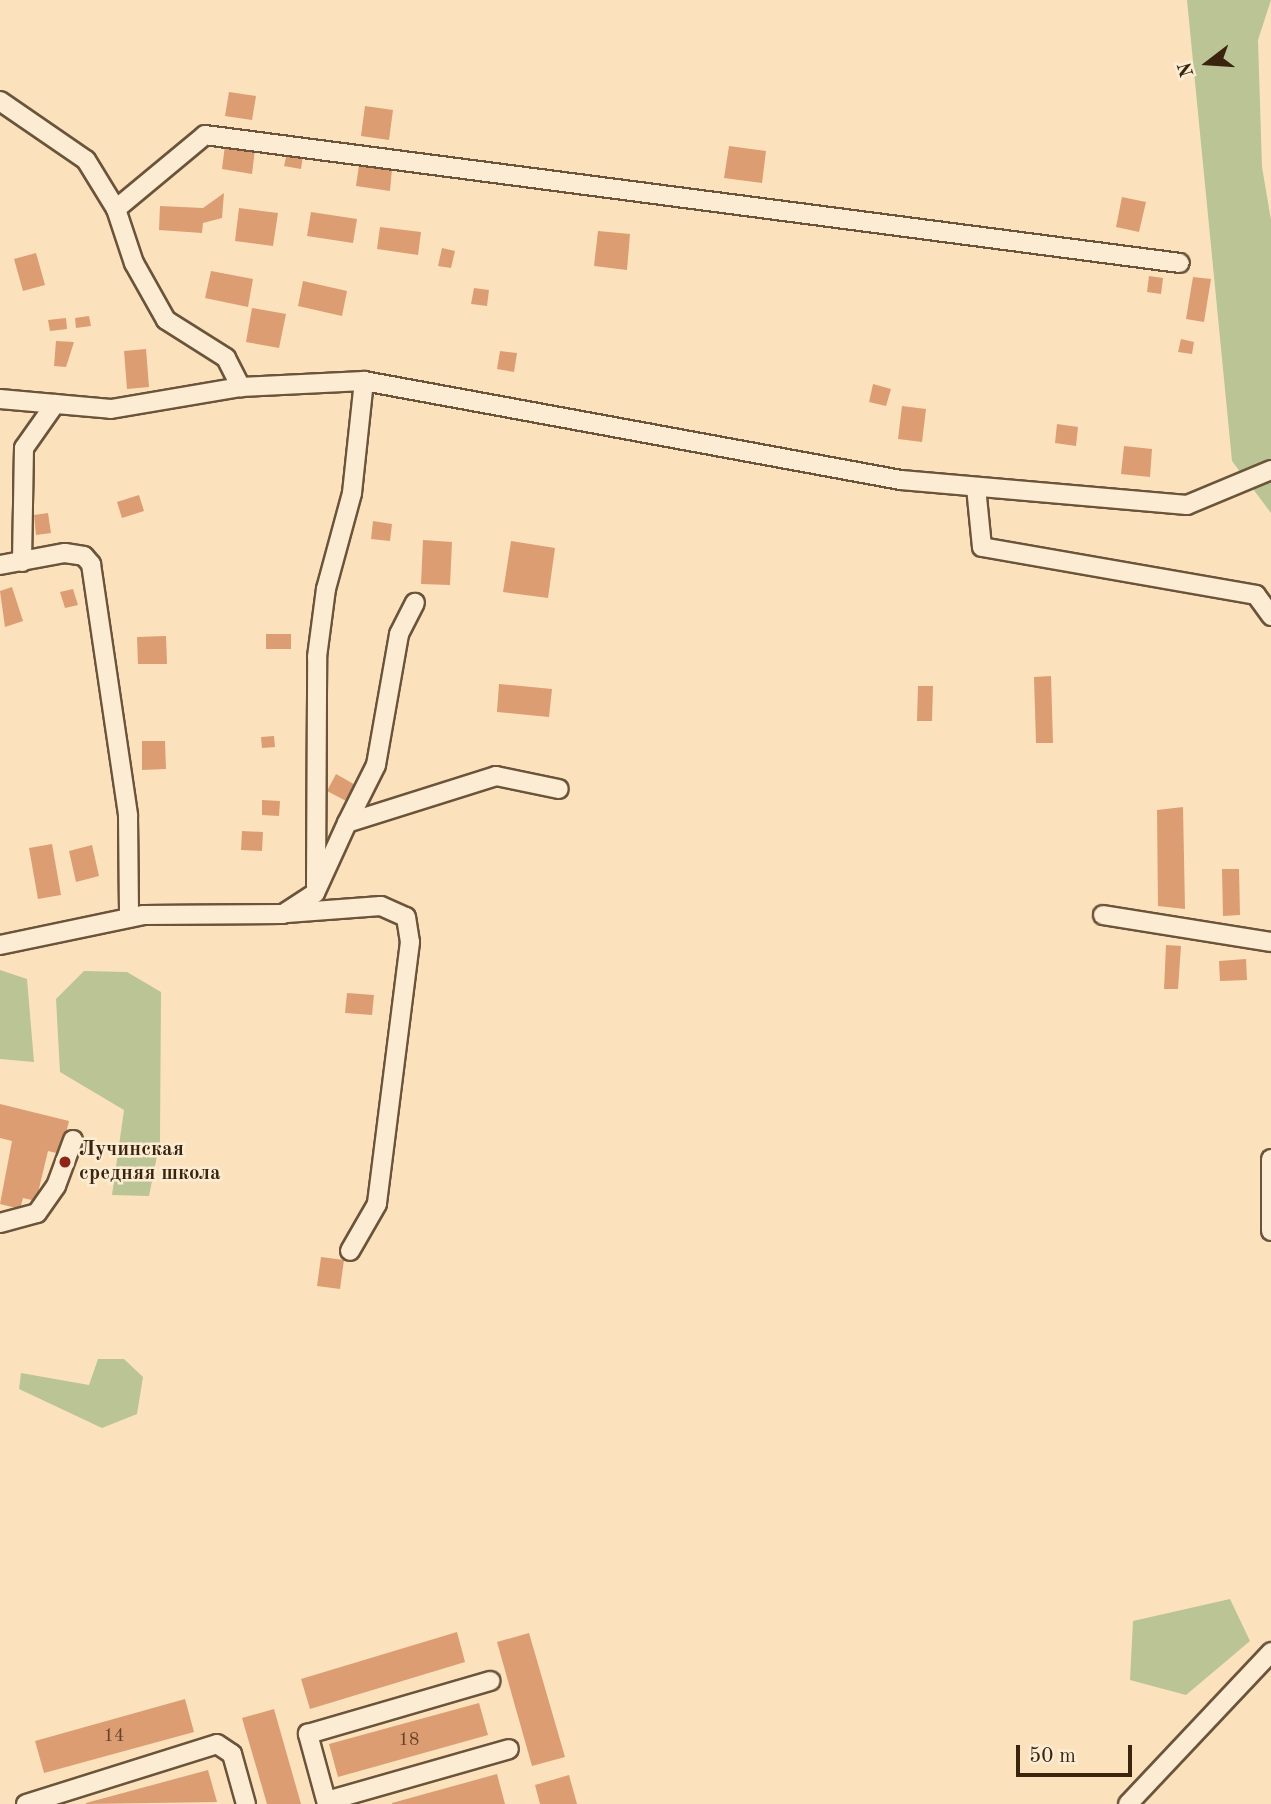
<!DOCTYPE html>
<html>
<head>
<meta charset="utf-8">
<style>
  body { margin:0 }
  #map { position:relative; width:1271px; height:1804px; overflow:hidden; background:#fbe2bd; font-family:"Old Standard TT",serif }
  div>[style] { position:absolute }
  .green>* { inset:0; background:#bbc494 }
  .building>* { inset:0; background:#dc9d73 }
  .roads { filter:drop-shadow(2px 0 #6b543a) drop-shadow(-2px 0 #6b543a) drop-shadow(0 2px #6b543a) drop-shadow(0 -2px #6b543a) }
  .minor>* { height:18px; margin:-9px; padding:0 9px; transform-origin:9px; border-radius:9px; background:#fcecd4 }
  .dots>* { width:19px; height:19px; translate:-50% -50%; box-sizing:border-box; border:4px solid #fcecd4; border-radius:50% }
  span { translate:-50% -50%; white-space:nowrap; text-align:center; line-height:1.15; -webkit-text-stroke:5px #fcecd4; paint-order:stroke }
  .number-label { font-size:18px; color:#634227 }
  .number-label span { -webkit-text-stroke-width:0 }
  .poi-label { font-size:21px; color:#3b240e; font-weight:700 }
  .left { translate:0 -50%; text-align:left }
  .north { position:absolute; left:1173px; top:28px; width:70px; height:70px; -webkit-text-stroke:5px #fcecd4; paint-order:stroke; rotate:253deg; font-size:19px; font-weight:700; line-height:28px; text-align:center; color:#3b240e }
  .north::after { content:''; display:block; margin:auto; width:24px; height:32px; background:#3b240e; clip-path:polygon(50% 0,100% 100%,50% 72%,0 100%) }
  .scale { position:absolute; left:1016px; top:1745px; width:116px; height:32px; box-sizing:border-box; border:4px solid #3b240e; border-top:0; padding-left:9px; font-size:21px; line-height:24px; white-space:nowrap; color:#3b240e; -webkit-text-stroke:5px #fcecd4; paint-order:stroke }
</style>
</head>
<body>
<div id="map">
  <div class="green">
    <div style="clip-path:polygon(1187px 0,1271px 0,1258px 40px,1262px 167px,1271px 220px,1271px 513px,1232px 461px)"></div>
    <div style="clip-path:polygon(0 970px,27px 979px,34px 1062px,0 1059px)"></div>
    <div style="clip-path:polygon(84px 971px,127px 972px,161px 992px,160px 1141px,149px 1196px,112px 1195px,124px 1110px,60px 1072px,56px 999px)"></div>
    <div style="clip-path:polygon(98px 1359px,124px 1359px,143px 1377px,137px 1414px,102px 1428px,19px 1389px,21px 1373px,89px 1385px)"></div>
    <div style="clip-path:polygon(1230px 1599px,1250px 1641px,1186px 1695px,1130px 1680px,1133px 1621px)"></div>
  </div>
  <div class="building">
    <div style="clip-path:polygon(229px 92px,256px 96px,252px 120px,225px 116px)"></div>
    <div style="clip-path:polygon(365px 106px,393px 110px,389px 140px,361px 136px)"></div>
    <div style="clip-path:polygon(225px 145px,255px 149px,252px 174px,222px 169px)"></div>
    <div style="clip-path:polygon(729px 146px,766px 151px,762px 183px,724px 178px)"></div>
    <div style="clip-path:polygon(287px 153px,303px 156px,301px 169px,284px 166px)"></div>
    <div style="clip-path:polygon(359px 165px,392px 169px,390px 191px,356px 186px)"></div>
    <div style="clip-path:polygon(224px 193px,222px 218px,203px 223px,202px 233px,159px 230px,160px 206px,203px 208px)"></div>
    <div style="clip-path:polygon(1122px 197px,1146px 202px,1139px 232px,1116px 227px)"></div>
    <div style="clip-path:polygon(239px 208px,278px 213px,273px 246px,235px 241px)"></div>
    <div style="clip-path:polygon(311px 212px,357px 219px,353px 243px,307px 236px)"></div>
    <div style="clip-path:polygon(380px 227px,421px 232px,418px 255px,377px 249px)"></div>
    <div style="clip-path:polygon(598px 231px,630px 234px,627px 270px,594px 266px)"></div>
    <div style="clip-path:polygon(442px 248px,455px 251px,451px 268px,438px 266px)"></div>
    <div style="clip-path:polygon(36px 253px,45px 285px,23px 291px,14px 259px)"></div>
    <div style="clip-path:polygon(211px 271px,253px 279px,248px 307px,205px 298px)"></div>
    <div style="clip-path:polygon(1149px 276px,1163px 278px,1161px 294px,1147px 292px)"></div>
    <div style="clip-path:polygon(1193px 277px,1211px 279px,1204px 322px,1186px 319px)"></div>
    <div style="clip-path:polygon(303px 281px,347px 291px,342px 316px,298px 306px)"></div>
    <div style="clip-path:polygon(474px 288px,489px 290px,487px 306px,471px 304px)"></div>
    <div style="clip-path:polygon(252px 308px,286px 314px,279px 348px,246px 342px)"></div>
    <div style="clip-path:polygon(89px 316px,91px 326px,76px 328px,75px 318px)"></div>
    <div style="clip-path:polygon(66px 318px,67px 329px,50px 331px,48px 320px)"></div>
    <div style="clip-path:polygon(1181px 339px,1194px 342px,1192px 354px,1178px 352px)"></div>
    <div style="clip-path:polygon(56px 341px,74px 342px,66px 367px,54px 366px)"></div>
    <div style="clip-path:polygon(146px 349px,149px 387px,127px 389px,124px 351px)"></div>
    <div style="clip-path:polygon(500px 351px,517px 353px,514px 372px,497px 369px)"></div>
    <div style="clip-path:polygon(873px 384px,891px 389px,886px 406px,869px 402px)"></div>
    <div style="clip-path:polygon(902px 406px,926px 409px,922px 442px,898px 439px)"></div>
    <div style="clip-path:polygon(1057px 424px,1078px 427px,1076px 446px,1055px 443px)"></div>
    <div style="clip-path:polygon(1124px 446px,1152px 449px,1150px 477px,1121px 474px)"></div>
    <div style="clip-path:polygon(139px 495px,144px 511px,122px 518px,117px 502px)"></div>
    <div style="clip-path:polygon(48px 513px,51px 533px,36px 535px,34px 515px)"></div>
    <div style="clip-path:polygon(373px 521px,392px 524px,390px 541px,371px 539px)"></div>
    <div style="clip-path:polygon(423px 540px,452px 542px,450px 585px,421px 584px)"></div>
    <div style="clip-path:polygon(511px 541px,555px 548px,548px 598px,503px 592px)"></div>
    <div style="clip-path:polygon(12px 587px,23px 621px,5px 627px,0 591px)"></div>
    <div style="clip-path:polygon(73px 589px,78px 605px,65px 608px,60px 592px)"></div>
    <div style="clip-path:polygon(266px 634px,291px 634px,291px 649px,266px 649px)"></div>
    <div style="clip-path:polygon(166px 636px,167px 664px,138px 664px,137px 637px)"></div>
    <div style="clip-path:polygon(1051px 676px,1053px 743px,1036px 743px,1034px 677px)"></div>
    <div style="clip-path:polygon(499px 684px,552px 689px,549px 717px,497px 712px)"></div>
    <div style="clip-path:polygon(918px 686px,933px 686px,932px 721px,917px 721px)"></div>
    <div style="clip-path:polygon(274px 736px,275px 747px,262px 748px,261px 737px)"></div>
    <div style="clip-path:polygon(142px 741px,165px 741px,166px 769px,142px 770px)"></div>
    <div style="clip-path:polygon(336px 774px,359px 787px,350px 803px,327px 791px)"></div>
    <div style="clip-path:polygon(262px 800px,280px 801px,279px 816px,262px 815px)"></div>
    <div style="clip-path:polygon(1183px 807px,1185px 909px,1158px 906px,1157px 810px)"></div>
    <div style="clip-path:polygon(242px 831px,263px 832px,262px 851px,241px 850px)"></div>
    <div style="clip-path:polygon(52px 844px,61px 895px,38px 899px,29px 848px)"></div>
    <div style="clip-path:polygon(92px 845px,99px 876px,76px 882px,69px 851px)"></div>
    <div style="clip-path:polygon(1222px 869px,1239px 869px,1240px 915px,1223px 916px)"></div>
    <div style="clip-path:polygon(1166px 945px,1181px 946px,1178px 989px,1164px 989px)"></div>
    <div style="clip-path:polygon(1246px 959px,1247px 980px,1220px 981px,1219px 961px)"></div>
    <div style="clip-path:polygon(347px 993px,374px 995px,372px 1015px,345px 1013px)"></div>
    <div style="clip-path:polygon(0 1104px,69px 1121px,61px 1154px,48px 1151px,36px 1201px,23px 1198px,20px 1209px,0 1204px,12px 1141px,0 1138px)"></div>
    <div style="clip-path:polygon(321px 1257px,344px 1260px,340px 1289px,317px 1286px)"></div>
    <div style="clip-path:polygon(457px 1632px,465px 1662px,310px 1709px,301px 1679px)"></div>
    <div style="clip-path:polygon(529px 1633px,565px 1757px,532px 1766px,497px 1642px)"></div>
    <div style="clip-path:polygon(185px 1699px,194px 1732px,44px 1773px,35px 1741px)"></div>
    <div style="clip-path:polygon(479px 1703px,488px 1735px,338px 1777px,329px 1744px)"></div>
    <div style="clip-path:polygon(274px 1709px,301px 1804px,267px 1804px,242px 1718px)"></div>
    <div style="clip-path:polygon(208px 1770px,217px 1802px,86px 1804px,86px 1803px)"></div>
    <div style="clip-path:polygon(497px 1774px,505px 1804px,392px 1804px,392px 1803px)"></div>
    <div style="clip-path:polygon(569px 1775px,577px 1804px,540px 1804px,535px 1785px)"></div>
  </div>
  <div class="roads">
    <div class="minor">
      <div style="left:0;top:101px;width:104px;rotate:34.5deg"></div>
      <div style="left:86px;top:160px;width:57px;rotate:58.5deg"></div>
      <div style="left:116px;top:209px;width:57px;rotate:71.6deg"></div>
      <div style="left:134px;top:263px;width:65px;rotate:60.7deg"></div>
      <div style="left:166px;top:320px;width:71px;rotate:32.3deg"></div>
      <div style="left:226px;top:358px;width:33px;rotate:63deg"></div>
      <div style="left:116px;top:209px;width:116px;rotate:-39.7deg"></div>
      <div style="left:205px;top:135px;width:983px;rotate:7.48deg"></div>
      <div style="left:0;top:399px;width:111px;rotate:5.1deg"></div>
      <div style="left:111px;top:409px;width:132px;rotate:-9.6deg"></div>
      <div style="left:241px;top:387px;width:123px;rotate:-2.8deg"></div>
      <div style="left:364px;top:381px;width:546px;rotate:10.45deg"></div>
      <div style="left:901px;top:480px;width:287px;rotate:5deg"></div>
      <div style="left:1187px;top:505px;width:91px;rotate:-22.6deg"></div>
      <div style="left:976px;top:487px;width:60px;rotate:84.3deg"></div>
      <div style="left:982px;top:547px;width:278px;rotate:9.9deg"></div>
      <div style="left:1256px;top:595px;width:26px;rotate:54deg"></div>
      <div style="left:22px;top:562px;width:114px;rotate:-89deg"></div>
      <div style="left:24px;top:448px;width:54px;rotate:-54.8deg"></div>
      <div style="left:0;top:565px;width:66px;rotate:-10.5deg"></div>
      <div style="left:65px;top:553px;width:19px;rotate:9deg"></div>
      <div style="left:84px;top:556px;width:11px;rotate:49deg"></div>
      <div style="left:91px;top:564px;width:255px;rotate:81.6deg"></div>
      <div style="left:128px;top:816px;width:102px;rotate:89.4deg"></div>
      <div style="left:347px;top:823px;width:65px;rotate:-63.4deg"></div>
      <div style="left:376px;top:765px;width:133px;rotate:-80deg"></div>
      <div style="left:399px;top:634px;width:35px;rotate:-63deg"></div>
      <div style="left:316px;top:886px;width:229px;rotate:-89.7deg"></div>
      <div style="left:317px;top:657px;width:69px;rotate:-82.5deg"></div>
      <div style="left:326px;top:589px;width:99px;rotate:-74.8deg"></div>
      <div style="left:352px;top:493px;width:113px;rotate:-83.9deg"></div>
      <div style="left:287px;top:913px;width:94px;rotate:-4.3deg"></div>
      <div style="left:381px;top:906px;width:27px;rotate:24deg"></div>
      <div style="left:406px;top:917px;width:25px;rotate:81deg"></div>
      <div style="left:410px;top:942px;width:264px;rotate:97.2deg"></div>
      <div style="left:377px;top:1204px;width:54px;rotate:119.9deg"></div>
      <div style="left:1103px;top:915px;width:170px;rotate:9.1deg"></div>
      <div style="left:0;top:945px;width:146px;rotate:-11.8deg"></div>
      <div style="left:143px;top:915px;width:140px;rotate:-0.4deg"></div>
      <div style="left:283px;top:914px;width:38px;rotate:-33deg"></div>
      <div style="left:315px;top:893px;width:77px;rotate:-65.4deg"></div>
      <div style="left:347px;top:823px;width:156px;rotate:-17.5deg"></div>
      <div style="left:496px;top:776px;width:64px;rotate:11.7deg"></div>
      <div style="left:1271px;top:1159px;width:72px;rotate:90deg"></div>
      <div style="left:0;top:1223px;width:38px;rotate:-15deg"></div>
      <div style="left:37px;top:1213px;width:33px;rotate:-55deg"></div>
      <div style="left:56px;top:1186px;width:49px;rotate:-69.7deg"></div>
      <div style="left:327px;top:1801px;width:189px;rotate:-15.9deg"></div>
      <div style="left:26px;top:1804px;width:200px;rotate:-17.4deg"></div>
      <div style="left:217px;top:1744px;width:18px;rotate:34deg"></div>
      <div style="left:232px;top:1754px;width:52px;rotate:74.4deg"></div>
      <div style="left:327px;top:1804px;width:73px;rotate:-105.2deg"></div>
      <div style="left:308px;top:1734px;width:190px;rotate:-16.2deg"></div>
      <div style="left:1128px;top:1804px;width:209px;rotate:-46.7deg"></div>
    </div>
  </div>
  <div class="dots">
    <div style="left:65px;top:1162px;background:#8f2418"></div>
  </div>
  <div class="number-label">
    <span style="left:114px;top:1736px">14</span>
    <span style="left:409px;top:1740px">18</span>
  </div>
  <div class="poi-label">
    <span class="left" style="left:79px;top:1162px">Лучинская<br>средняя школа</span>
  </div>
  <div class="north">N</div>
  <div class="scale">50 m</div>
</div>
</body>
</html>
